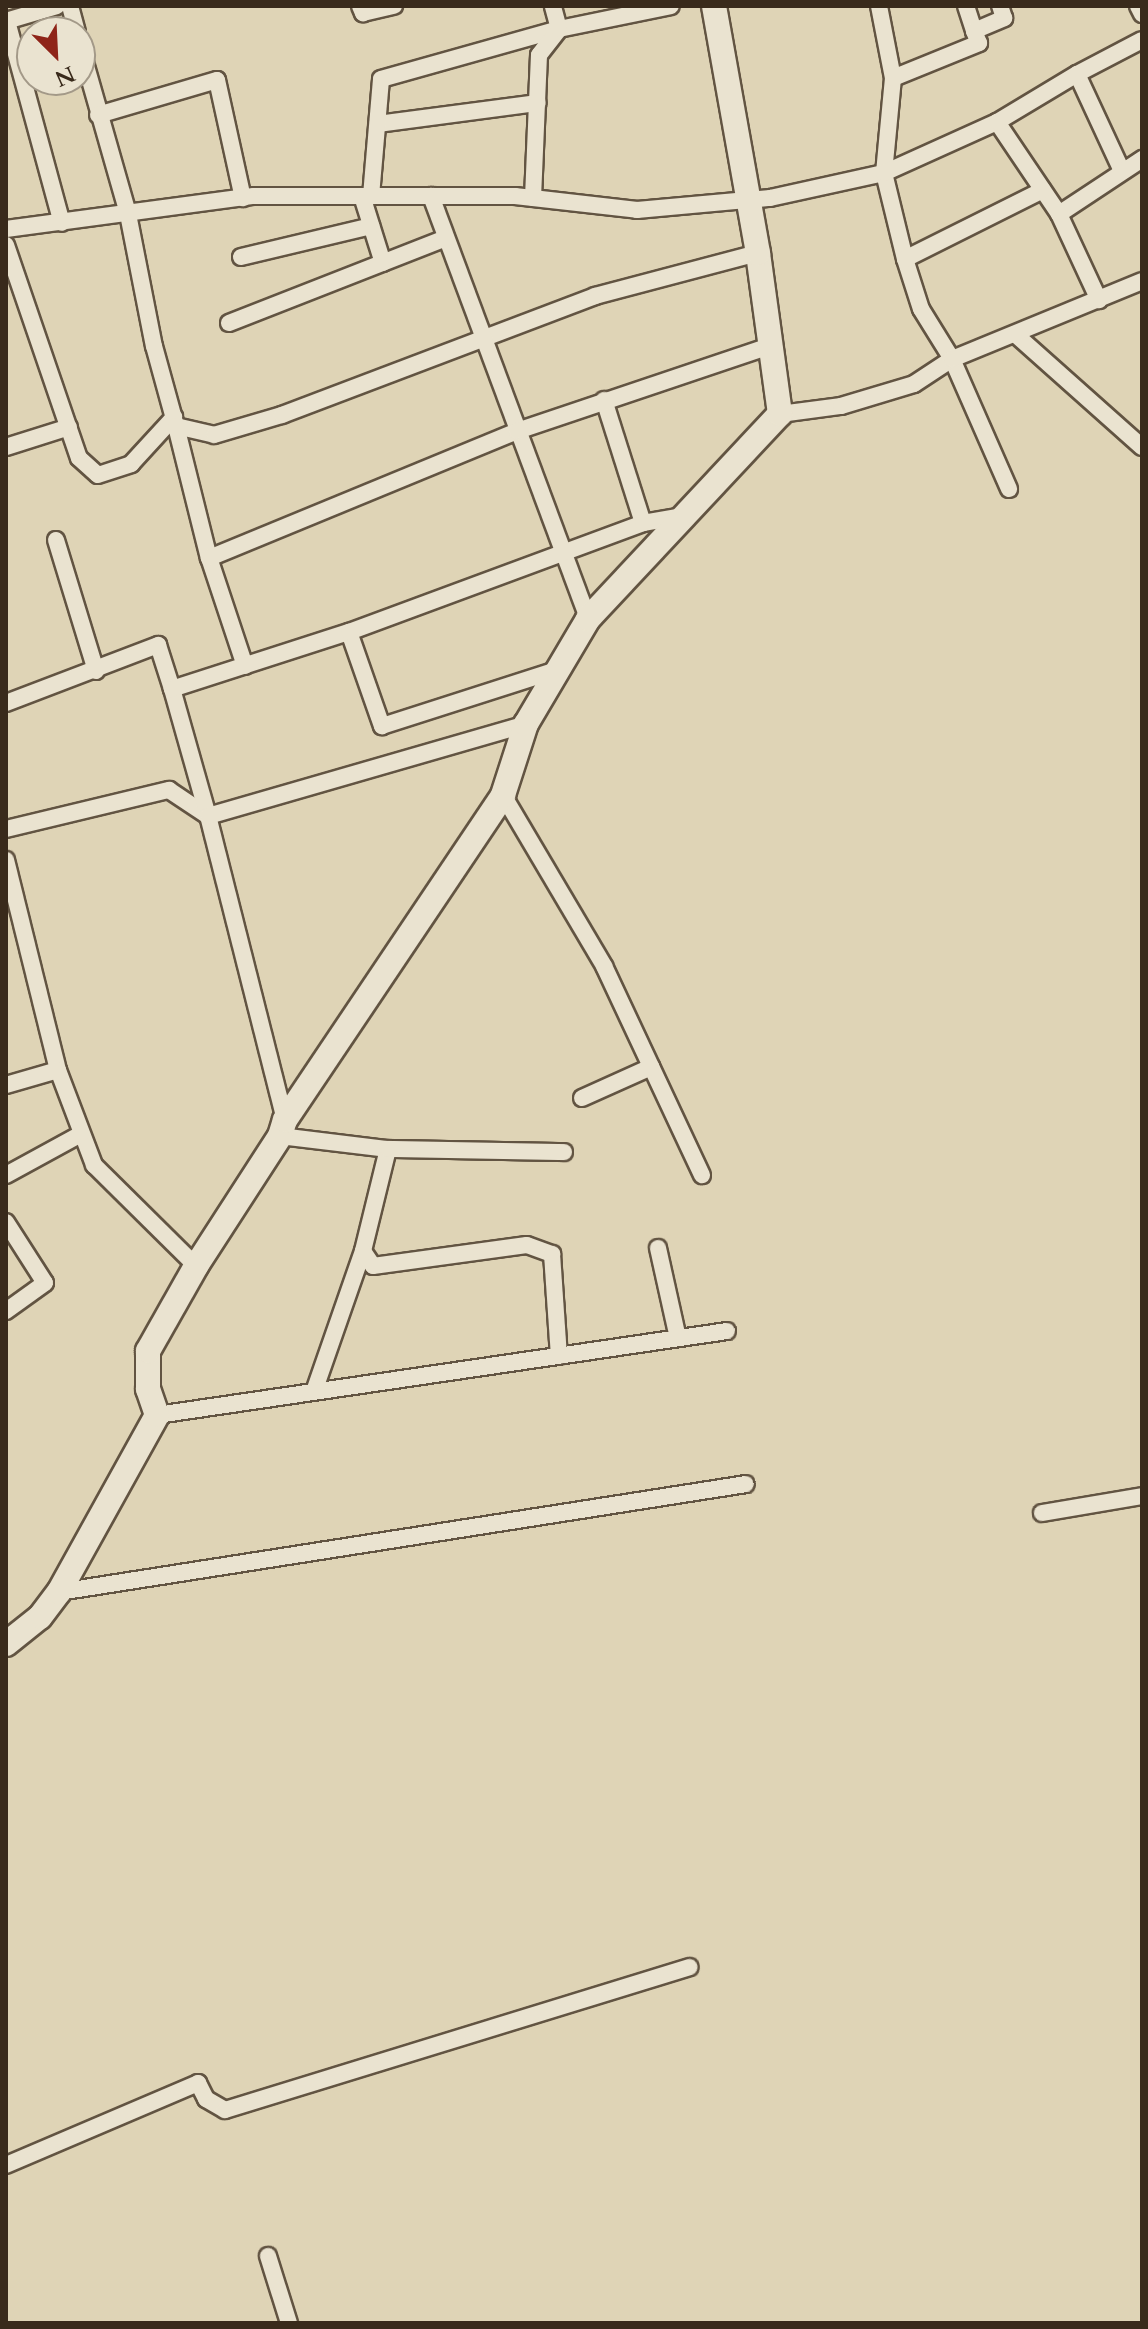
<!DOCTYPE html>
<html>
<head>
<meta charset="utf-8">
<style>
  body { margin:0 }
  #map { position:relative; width:1148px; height:2329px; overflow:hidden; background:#dfd4b6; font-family:Cardo,serif }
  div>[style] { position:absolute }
  .roads { filter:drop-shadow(2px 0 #625442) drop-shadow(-2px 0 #625442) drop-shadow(0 2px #625442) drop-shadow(0 -2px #625442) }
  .street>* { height:16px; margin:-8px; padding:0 8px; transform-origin:8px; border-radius:8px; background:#eae3d0 }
  .secondary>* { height:24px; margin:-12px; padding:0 12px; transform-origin:12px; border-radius:12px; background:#eae3d0 }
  span { translate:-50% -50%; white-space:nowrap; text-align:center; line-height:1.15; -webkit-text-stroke:6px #eae3d0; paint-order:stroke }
  .frame { position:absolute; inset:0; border:8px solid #392a1b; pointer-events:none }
  .north { position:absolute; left:16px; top:16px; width:80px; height:80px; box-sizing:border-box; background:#eae3d0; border:2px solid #a39988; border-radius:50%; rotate:156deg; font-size:22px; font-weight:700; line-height:32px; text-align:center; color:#392a1b }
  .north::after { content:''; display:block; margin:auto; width:28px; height:36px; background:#8f2418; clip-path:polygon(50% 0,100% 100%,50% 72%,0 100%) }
</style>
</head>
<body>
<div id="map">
  <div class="roads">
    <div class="street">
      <div style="left:70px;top:6px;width:27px;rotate:75deg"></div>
      <div style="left:360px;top:6px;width:8px;rotate:67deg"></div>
      <div style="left:363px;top:13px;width:32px;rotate:-13deg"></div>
      <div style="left:879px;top:6px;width:73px;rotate:79deg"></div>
      <div style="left:893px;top:78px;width:95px;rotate:95.4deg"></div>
      <div style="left:884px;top:173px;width:89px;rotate:76.3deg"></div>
      <div style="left:905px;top:259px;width:52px;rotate:72.3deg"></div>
      <div style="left:921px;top:309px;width:59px;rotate:58.2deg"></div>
      <div style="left:952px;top:359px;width:142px;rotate:66.3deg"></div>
      <div style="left:966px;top:6px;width:26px;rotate:72deg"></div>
      <div style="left:1138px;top:6px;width:9px;rotate:63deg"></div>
      <div style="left:6px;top:21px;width:53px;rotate:-16.4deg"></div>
      <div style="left:7px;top:21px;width:209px;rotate:74.8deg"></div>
      <div style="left:80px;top:45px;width:176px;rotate:74.1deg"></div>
      <div style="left:128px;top:214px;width:135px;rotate:78.9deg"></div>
      <div style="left:154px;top:346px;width:83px;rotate:74.6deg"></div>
      <div style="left:176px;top:426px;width:39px;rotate:13deg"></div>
      <div style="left:214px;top:435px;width:71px;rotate:-16.4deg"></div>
      <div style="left:282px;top:415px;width:335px;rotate:-20.8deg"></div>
      <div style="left:595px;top:296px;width:169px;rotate:-14.8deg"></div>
      <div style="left:1077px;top:74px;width:107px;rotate:65.1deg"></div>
      <div style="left:893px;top:78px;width:93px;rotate:-22.1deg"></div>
      <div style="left:979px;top:43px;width:13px;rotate:-113deg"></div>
      <div style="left:974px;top:31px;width:33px;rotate:-23deg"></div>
      <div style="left:1004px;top:18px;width:13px;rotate:-108deg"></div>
      <div style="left:98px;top:115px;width:124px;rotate:-16.4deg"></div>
      <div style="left:217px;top:80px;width:121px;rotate:77.6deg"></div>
      <div style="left:997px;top:122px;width:111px;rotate:56deg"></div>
      <div style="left:1059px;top:214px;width:100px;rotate:-33.5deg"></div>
      <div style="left:378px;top:124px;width:161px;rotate:-7.5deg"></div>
      <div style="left:362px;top:196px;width:70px;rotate:72.6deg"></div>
      <div style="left:371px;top:196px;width:117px;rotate:-85.1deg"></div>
      <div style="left:381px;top:79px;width:185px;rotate:-15.7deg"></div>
      <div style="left:559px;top:29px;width:114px;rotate:-11.6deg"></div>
      <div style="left:431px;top:196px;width:451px;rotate:69.6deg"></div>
      <div style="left:533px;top:198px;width:143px;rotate:-87.6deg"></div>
      <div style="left:539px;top:55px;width:33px;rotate:-52deg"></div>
      <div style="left:559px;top:29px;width:24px;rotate:-105deg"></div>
      <div style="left:1059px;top:214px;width:95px;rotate:65.1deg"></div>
      <div style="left:6px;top:229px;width:250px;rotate:-7.6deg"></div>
      <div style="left:254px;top:196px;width:261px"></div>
      <div style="left:515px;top:196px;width:123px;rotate:6.5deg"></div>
      <div style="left:637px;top:210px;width:134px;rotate:-5.2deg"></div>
      <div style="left:770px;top:198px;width:117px;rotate:-12.4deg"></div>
      <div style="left:884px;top:173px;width:124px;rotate:-24.3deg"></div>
      <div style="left:997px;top:122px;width:93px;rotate:-31deg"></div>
      <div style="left:1077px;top:74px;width:73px;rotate:-27.6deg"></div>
      <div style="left:6px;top:245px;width:225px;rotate:71.1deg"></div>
      <div style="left:79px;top:458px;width:25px;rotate:42deg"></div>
      <div style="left:98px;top:475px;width:35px;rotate:-18deg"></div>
      <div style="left:131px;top:464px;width:64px;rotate:-47.5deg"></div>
      <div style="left:241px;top:257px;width:134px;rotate:-13.4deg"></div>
      <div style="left:905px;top:259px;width:154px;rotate:-26.6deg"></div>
      <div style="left:229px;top:323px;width:233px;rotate:-21.4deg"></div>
      <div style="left:1015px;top:334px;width:170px;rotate:41.7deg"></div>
      <div style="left:604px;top:400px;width:129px;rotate:72.4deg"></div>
      <div style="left:780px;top:414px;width:62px;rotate:-7.5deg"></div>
      <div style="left:841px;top:406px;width:76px;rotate:-16.8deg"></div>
      <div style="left:914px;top:384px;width:45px;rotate:-33.3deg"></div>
      <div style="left:952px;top:359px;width:205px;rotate:-22.3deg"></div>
      <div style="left:176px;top:426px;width:136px;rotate:76deg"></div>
      <div style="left:6px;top:447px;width:66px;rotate:-17.6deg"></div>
      <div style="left:56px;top:540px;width:137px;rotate:73deg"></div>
      <div style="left:349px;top:632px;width:100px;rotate:70.7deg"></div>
      <div style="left:382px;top:726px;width:183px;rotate:-17.8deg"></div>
      <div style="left:245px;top:666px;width:114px;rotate:-108.4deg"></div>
      <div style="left:209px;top:558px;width:333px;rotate:-22.4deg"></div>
      <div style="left:517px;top:431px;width:266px;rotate:-18.6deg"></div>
      <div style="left:6px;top:703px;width:163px;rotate:-20.9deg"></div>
      <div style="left:158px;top:645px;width:46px;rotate:72.3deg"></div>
      <div style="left:503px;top:795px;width:199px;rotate:59.4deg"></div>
      <div style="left:604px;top:966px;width:231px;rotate:64.9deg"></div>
      <div style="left:6px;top:829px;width:168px;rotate:-13.5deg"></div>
      <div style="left:169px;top:790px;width:47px;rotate:33.7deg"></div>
      <div style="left:208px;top:816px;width:132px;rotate:-105.8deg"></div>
      <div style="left:172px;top:689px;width:186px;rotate:-17.9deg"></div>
      <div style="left:349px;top:632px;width:314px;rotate:-20.3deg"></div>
      <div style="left:643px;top:523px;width:41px;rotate:-9.9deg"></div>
      <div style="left:6px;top:860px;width:216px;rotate:76.1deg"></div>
      <div style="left:58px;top:1070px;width:102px;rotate:69.2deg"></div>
      <div style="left:94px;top:1165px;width:144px;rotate:44.7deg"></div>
      <div style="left:6px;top:1085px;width:54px;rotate:-16.1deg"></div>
      <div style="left:582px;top:1098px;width:76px;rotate:-24.2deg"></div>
      <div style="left:285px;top:1120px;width:314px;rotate:-104.2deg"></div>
      <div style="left:208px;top:816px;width:331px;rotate:-16.1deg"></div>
      <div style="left:280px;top:1136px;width:109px;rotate:6.9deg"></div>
      <div style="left:388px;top:1149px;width:105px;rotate:103.8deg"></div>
      <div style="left:363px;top:1251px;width:149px;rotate:109.2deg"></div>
      <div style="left:388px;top:1149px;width:176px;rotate:1deg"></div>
      <div style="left:6px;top:1175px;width:85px;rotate:-28.7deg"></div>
      <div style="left:6px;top:1222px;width:72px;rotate:57.4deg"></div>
      <div style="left:45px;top:1283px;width:48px;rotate:144.3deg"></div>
      <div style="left:658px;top:1248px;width:92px;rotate:77.5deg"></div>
      <div style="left:363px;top:1251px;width:18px;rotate:56deg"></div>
      <div style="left:373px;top:1266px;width:155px;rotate:-7.8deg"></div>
      <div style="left:527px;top:1245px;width:27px;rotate:20deg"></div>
      <div style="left:552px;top:1254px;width:102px;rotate:86.1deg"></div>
      <div style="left:157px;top:1415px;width:576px;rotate:-8.38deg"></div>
      <div style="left:1042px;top:1513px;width:101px;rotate:-9.6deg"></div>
      <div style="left:59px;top:1592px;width:695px;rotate:-8.93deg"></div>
      <div style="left:6px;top:2165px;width:209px;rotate:-23.1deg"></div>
      <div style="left:198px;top:2083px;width:18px;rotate:63deg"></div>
      <div style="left:206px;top:2099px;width:22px;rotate:30deg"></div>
      <div style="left:225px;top:2110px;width:486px;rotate:-17.1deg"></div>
      <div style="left:268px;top:2256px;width:70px;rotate:72.6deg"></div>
    </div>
    <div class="secondary">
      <div style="left:6px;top:1644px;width:43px;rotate:-38.5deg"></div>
      <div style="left:40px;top:1617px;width:31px;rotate:-53deg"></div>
      <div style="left:59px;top:1592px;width:202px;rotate:-61deg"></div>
      <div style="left:157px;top:1415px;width:28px;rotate:-109deg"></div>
      <div style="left:148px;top:1389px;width:38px;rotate:-90deg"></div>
      <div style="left:148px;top:1351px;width:98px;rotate:-60.5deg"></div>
      <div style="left:196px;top:1266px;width:155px;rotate:-57.1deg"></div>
      <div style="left:280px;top:1136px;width:17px;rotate:-73deg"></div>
      <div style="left:285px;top:1120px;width:391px;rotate:-56.1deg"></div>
      <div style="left:503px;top:795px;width:75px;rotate:-72.1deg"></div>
      <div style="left:526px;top:724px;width:122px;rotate:-59.4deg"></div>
      <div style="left:588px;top:619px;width:281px;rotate:-46.9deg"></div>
      <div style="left:780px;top:414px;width:162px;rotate:-97.8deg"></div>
      <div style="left:758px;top:253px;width:251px;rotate:-100.1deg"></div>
    </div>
  </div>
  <div class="frame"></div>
  <div class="north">N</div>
</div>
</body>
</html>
